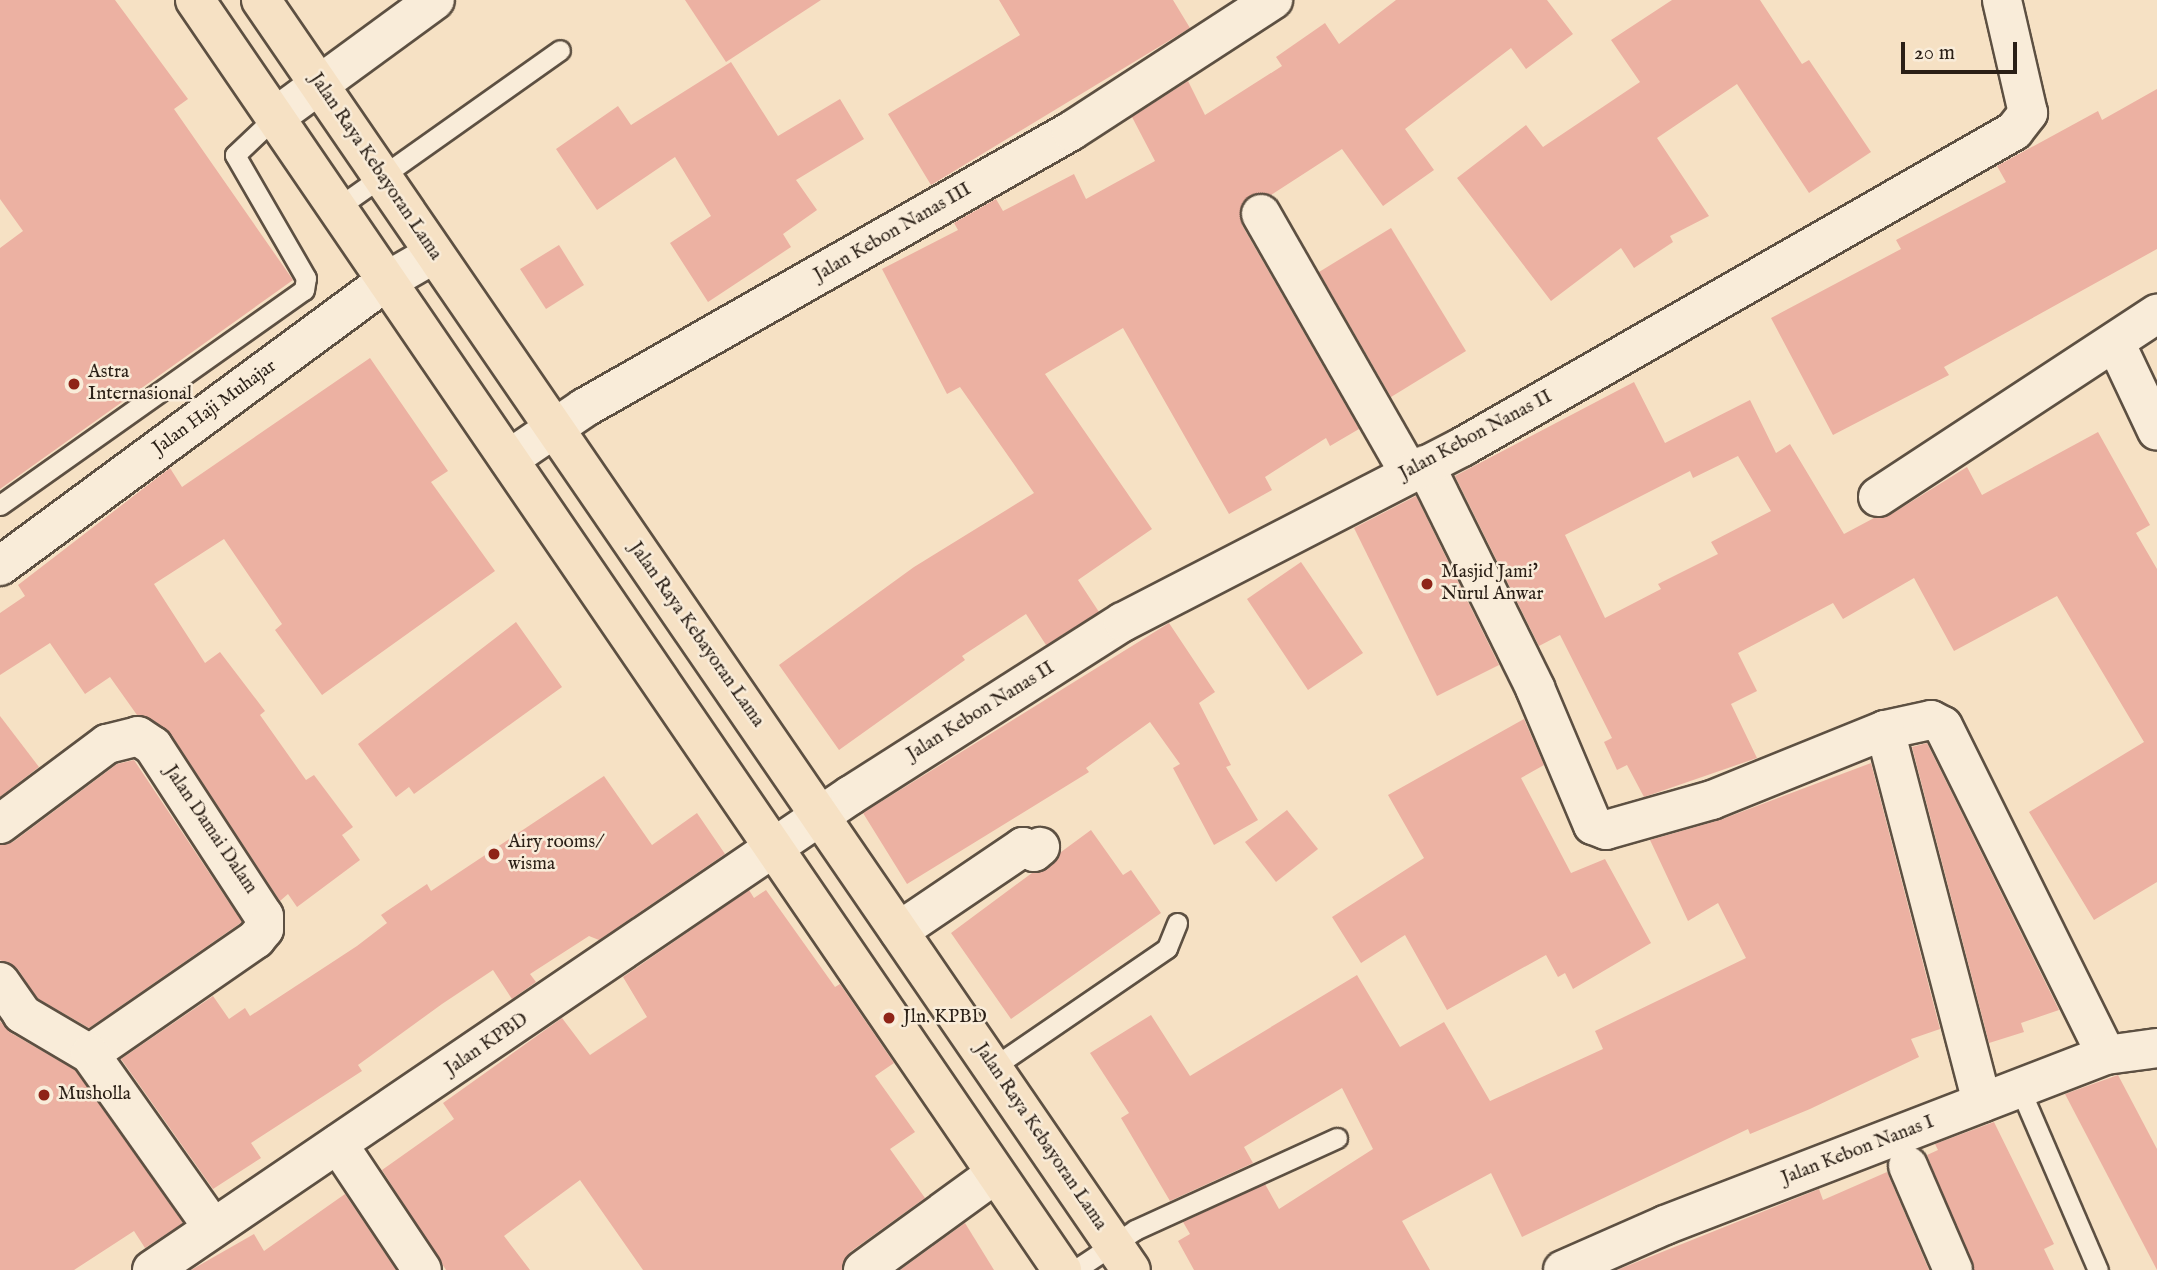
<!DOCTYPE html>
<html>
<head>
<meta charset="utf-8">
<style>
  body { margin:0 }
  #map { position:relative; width:2157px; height:1270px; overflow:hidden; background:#f6e1c4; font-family:"IM FELL English",serif }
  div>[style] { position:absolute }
  .building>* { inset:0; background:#ecb1a2 }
  .roads { filter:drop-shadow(2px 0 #5d5042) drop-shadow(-2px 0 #5d5042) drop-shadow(0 2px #5d5042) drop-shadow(0 -2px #5d5042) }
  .lane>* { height:19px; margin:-9.5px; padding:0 9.5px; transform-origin:9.5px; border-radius:9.5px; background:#f9ecd9 }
  .street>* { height:38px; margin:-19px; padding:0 19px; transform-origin:19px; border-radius:19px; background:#f9ecd9 }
  .primary>* { height:38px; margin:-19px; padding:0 19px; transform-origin:19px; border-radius:19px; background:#f6e1c4 }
  .dots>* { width:19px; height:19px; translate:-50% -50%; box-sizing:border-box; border:4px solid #f9ecd9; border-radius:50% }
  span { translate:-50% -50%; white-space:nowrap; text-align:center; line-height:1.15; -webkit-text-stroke:5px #f9ecd9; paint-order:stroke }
  .street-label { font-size:19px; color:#2a1f16 }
  .poi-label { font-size:19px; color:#2a1f16 }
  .left { translate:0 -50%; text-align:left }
  .scale { position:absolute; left:1901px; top:42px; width:116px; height:32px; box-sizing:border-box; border:4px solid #2a1f16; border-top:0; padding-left:9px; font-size:21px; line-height:24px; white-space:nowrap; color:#2a1f16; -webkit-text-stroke:5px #f9ecd9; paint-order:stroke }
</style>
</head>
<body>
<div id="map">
  <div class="building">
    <div style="clip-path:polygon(0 0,115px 0,188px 99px,174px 109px,293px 280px,0 489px,0 248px,23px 231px,0 199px)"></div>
    <div style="clip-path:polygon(685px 0,821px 0,726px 62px)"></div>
    <div style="clip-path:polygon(999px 0,1173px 0,1190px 28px,931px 185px,888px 114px,1020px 35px)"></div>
    <div style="clip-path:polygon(1396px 0,1547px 0,1573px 34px,1526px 69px,1511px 48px,1405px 129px,1434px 170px,1383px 206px,1342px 149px,1271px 195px,1251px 195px,1242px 204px,1242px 225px,1359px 429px,1330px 446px,1326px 438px,1265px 477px,1272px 490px,1229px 514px,1123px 328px,1045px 374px,1152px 529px,1078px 580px,1099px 612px,1046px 645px,1026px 614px,962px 656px,965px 660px,839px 750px,779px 665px,914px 567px,1034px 493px,960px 387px,947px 394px,882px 269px,958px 230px,954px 223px,996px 199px,1003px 211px,1074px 174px,1086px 199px,1155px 161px,1132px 117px,1188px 81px,1205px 115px,1282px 66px,1276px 57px,1325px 23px,1339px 44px)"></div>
    <div style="clip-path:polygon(1672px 0,1760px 0,1802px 64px,1809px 60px,1871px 152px,1809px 193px,1737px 84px,1657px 138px,1709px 216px,1670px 236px,1673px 242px,1634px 268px,1621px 248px,1551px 301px,1457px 178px,1526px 125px,1543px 147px,1640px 82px,1611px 40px)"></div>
    <div style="clip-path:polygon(731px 62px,778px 136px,840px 99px,864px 139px,796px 180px,817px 210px,783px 234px,791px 247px,708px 302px,670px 243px,711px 216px,675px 157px,597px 210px,556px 149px,618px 106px,631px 125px)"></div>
    <div style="clip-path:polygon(2157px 89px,2157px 249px,1944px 367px,1949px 375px,1833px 435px,1771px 318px,1901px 249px,1896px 240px,2006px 182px,1997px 166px,2098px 111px,2102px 120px)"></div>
    <div style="clip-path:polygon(1391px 228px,1466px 351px,1391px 397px,1319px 272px)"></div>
    <div style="clip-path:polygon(559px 245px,584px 285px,546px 309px,520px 269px)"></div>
    <div style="clip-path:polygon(370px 358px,448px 471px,431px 482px,495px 571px,322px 695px,275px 630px,282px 624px,224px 539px,154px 584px,205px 663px,220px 652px,265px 711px,260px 715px,306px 780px,314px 775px,353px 827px,342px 835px,360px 860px,297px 907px,288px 894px,280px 901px,171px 734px,150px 718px,137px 715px,110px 677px,85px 694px,50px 643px,0 675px,0 613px,25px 596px,18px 585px,170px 468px,182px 487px)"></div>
    <div style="clip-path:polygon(evenodd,1634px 382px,1665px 443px,1750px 400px,1776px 453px,1790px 444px,1844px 534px,1874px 518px,1890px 515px,1967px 467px,1982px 495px,2098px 432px,2150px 525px,2136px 533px,2157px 569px,2157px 882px,2094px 920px,2029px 812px,2144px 742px,2057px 596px,1954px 651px,1914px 578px,1843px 619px,1833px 603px,1738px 653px,1757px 691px,1731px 704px,1757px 758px,1644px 797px,1627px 765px,1617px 770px,1604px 742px,1612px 738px,1560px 635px,1539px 646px,1455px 476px,1634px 382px,1738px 456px,1771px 511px,1711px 542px,1718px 554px,1658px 584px,1661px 589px,1605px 618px,1565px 535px,1690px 471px,1693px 478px,1738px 456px)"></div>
    <div style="clip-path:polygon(1416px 496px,1499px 665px,1437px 696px,1354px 528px)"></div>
    <div style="clip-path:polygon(1301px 562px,1363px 653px,1308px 690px,1247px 599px)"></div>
    <div style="clip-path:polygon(516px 622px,562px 687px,414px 794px,409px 787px,396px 797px,358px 744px)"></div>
    <div style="clip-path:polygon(1169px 623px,1215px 692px,1199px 703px,1231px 765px,1226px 767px,1258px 820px,1214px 845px,1173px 768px,1180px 764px,1150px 722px,1086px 768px,1089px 772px,907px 884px,863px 813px)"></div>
    <div style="clip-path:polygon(0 716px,39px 767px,0 797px)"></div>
    <div style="clip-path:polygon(1524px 719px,1544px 765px,1521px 778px,1571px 873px,1605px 859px,1651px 943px,1573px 989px,1565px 973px,1558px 977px,1546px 955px,1447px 1010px,1405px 935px,1361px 963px,1332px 917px,1424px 858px,1388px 795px)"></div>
    <div style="clip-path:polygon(1927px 743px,2059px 1010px,2021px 1023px,2024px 1032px,1989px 1043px,1912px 747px)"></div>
    <div style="clip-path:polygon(134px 760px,242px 922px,89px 1028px,37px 998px,18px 969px,0 960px,0 845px,13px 842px,117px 764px)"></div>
    <div style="clip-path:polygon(1871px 763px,1940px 1029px,1911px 1039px,1919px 1057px,1810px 1109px,1750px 1134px,1748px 1129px,1522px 1237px,1491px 1173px,1402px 1221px,1430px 1270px,1194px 1270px,1178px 1241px,1190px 1234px,1183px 1222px,1265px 1184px,1279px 1209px,1373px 1149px,1342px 1088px,1244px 1147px,1253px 1163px,1170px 1201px,1121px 1118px,1129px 1113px,1090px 1053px,1151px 1015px,1190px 1076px,1357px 975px,1400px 1047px,1444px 1022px,1490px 1101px,1603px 1049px,1595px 1031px,1746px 958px,1718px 903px,1688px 921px,1650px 840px,1720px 820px)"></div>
    <div style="clip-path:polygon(604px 776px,652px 845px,697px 813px,725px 854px,599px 940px,589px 936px,530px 974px,536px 982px,512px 999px,493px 970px,442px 1004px,358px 1065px,362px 1071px,251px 1143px,261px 1158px,213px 1189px,121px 1059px,213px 996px,229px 1019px,245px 1008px,250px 1016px,357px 946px,387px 923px,381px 915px,427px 884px,431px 891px)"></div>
    <div style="clip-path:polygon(1287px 810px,1318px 849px,1276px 882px,1245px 842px)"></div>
    <div style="clip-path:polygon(1091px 830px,1123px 875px,1131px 870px,1161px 913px,1011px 1019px,951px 933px,1032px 873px,1048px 869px,1061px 852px)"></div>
    <div style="clip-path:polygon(749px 890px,754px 898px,766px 890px,835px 987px,840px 984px,894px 1063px,875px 1076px,915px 1132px,890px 1149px,925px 1198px,850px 1252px,842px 1270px,643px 1270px,580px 1180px,504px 1236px,530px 1270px,446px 1270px,382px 1170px,454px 1119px,443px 1103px,562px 1018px,590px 1055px,647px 1017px,623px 977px)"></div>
    <div style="clip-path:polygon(0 1021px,11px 1033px,75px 1070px,183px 1223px,145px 1248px,134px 1231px,74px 1270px,0 1270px)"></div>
    <div style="clip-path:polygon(2118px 1075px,2157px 1149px,2157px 1270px,2065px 1094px)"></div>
    <div style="clip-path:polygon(1994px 1122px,2054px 1244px,2044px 1249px,2054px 1270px,1974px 1270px,1927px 1155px,1938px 1150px,1935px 1144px)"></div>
    <div style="clip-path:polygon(1887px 1172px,1929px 1270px,1617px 1270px,1819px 1189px,1823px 1200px)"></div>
    <div style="clip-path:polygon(345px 1194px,396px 1270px,191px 1270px,254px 1234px,264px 1251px)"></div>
    <div style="clip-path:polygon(965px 1223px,994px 1270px,900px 1270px)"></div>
  </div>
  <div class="roads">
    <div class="lane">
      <div style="left:337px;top:208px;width:273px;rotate:-35.3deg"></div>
      <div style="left:0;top:505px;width:372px;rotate:-35.3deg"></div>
      <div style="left:304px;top:290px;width:12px;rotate:-81deg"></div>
      <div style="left:306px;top:278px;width:142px;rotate:-120deg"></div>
      <div style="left:235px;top:155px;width:55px;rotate:-43.5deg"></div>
      <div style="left:992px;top:1068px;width:212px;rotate:-34.4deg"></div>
      <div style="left:1167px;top:948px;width:27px;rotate:-68deg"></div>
      <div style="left:2020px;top:1089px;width:197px;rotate:66.7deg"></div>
      <div style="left:1075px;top:1270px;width:72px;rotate:-33.7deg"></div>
      <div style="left:1135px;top:1230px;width:222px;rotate:-24.5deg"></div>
    </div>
    <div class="street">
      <div style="left:275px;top:117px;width:198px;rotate:-36.2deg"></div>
      <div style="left:1261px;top:214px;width:297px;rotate:60.2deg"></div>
      <div style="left:2115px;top:342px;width:98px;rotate:64.7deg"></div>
      <div style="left:509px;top:459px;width:91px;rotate:-34.2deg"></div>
      <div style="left:584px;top:408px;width:560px;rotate:-29.63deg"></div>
      <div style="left:1071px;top:131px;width:241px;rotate:-33deg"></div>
      <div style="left:1425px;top:465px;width:249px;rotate:63.7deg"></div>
      <div style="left:1535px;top:688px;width:149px;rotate:67.1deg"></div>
      <div style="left:1593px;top:825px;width:14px;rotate:21deg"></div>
      <div style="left:1606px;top:830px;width:110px;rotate:-15.8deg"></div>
      <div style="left:1712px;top:800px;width:187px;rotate:-22deg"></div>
      <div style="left:1885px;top:730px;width:47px;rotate:-12.3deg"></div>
      <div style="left:1931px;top:720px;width:13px;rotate:27deg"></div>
      <div style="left:1943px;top:726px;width:367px;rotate:63.6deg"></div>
      <div style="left:1878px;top:497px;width:334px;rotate:-33.3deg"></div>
      <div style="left:0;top:566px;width:481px;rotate:-36.4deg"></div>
      <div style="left:387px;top:281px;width:54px;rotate:-29.9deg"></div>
      <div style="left:1885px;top:730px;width:385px;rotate:75.4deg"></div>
      <div style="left:0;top:824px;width:134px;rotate:-36.8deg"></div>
      <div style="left:107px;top:744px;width:32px;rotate:-14deg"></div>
      <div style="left:138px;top:736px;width:18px;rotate:34deg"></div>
      <div style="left:153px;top:746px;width:203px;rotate:56.9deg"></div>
      <div style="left:264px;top:916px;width:13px;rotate:90deg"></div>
      <div style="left:264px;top:929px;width:13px;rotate:129deg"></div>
      <div style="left:256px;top:939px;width:202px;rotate:145.3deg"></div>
      <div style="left:899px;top:931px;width:150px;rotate:-34.1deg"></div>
      <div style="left:1023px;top:847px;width:12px;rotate:24deg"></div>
      <div style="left:1034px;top:852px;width:8px;rotate:-40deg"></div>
      <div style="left:0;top:982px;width:39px;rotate:55deg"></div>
      <div style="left:22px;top:1014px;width:79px;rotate:30.5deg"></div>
      <div style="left:90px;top:1054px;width:211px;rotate:54.7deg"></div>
      <div style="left:338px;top:1144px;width:151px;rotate:56.3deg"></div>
      <div style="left:1908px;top:1166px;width:113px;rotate:66.6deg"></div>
      <div style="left:152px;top:1270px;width:845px;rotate:-34.2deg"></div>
      <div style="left:851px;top:795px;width:322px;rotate:-32.5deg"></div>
      <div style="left:1123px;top:622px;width:382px;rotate:-27.3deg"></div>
      <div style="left:1462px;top:447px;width:636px;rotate:-29.79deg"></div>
      <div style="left:2014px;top:131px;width:23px;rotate:-52deg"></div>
      <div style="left:2028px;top:113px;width:116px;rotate:-103deg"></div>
      <div style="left:863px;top:1270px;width:163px;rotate:-36deg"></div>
      <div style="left:1563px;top:1270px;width:111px;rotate:-23.8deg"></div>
      <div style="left:1665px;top:1225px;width:473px;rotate:-21.1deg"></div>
      <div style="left:2106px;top:1055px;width:51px;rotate:-7.8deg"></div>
    </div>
    <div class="primary">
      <div style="left:195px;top:0;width:1538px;rotate:55.68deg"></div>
      <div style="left:261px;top:0;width:1539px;rotate:55.59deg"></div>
    </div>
  </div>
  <div class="dots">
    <div style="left:74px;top:384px;background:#8f2418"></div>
    <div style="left:1427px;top:584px;background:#8f2418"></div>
    <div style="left:494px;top:854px;background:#8f2418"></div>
    <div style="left:889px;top:1018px;background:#8f2418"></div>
    <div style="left:44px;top:1095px;background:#8f2418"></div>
  </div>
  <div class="street-label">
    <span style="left:375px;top:167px;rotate:56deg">Jalan Raya Kebayoran Lama</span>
    <span style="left:893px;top:233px;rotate:-30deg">Jalan Kebon Nanas III</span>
    <span style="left:215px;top:408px;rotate:-36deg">Jalan Haji Muhajar</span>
    <span style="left:1476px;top:436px;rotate:-28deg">Jalan Kebon Nanas II</span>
    <span style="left:696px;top:635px;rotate:55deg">Jalan Raya Kebayoran Lama</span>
    <span style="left:981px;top:712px;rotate:-32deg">Jalan Kebon Nanas II</span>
    <span style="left:210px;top:830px;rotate:56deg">Jalan Damai Dalam</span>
    <span style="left:487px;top:1045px;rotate:-34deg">Jalan KPBD</span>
    <span style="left:1040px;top:1137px;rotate:56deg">Jalan Raya Kebayoran Lama</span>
    <span style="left:1858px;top:1151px;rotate:-21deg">Jalan Kebon Nanas I</span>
  </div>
  <div class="poi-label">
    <span class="left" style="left:88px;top:384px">Astra<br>Internasional</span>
    <span class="left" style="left:1441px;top:584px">Masjid Jami'<br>Nurul Anwar</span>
    <span class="left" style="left:508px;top:854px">Airy rooms/<br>wisma</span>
    <span class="left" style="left:903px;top:1018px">Jln. KPBD</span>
    <span class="left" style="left:58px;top:1095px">Musholla</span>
  </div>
  <div class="scale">20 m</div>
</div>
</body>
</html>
